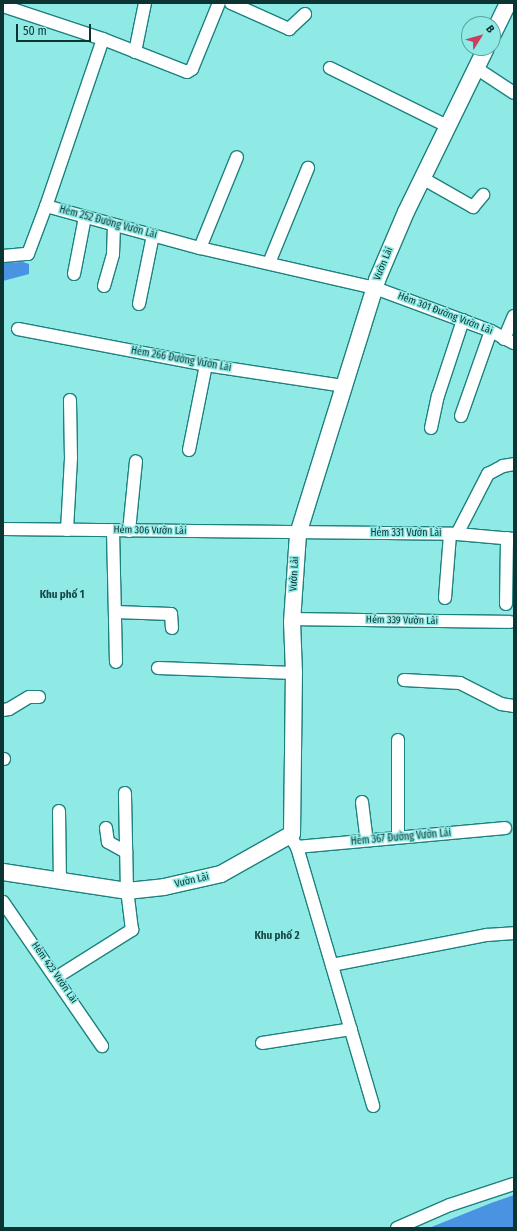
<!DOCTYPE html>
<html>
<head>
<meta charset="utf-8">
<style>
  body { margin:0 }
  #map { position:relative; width:517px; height:1231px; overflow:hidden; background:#8feae6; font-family:"Fira Sans Condensed",sans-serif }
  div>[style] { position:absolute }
  .water>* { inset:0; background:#4a93e3 }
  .roads { filter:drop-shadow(1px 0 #1d817f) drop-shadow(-1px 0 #1d817f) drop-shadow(0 1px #1d817f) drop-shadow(0 -1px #1d817f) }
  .minor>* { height:12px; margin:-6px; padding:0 6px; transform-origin:6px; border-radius:6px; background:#fff }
  .secondary>* { height:16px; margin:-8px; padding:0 8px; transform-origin:8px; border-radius:8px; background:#fff }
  span { translate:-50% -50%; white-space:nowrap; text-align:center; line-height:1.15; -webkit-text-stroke:3px #8feae6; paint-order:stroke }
  .street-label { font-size:10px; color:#0c3433 }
  .neighbourhood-label { font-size:11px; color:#174847; font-weight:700 }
  .frame { position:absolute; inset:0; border:4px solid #0c3433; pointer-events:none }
  .north { position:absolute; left:461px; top:16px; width:40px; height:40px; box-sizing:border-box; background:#8feae6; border:1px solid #5ba19e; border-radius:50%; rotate:53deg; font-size:11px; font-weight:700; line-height:16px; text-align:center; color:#0c3433 }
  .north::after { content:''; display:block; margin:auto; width:14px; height:18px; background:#cd3d5c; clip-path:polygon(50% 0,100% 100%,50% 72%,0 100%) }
  .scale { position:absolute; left:16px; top:24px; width:75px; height:18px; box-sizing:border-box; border:2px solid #0c3433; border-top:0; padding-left:5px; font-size:12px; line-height:14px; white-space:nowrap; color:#0c3433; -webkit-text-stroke:3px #8feae6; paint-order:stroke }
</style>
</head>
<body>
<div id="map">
  <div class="water">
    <div style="clip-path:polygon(23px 262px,29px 264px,29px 274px,3px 281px,3px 263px)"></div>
    <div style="clip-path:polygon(514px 1195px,514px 1228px,429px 1228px,491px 1203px)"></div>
  </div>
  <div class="roads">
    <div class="minor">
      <div style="left:231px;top:3px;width:64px;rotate:24.1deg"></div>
      <div style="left:289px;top:29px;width:22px;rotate:-43deg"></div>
      <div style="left:3px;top:6px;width:105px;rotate:18.3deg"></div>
      <div style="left:103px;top:39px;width:176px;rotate:108.8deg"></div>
      <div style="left:46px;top:206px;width:160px;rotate:15.3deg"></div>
      <div style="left:200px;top:248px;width:180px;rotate:12.9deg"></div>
      <div style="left:375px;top:288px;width:124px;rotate:20.3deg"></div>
      <div style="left:491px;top:331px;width:26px;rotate:28deg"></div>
      <div style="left:103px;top:39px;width:90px;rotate:21.4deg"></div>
      <div style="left:187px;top:72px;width:6px;rotate:-31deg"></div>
      <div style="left:192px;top:69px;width:71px;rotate:-67.8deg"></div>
      <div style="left:135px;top:52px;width:50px;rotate:-78.5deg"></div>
      <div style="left:330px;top:68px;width:131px;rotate:26.4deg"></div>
      <div style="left:476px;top:68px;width:45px;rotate:33.3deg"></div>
      <div style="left:422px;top:178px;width:59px;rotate:29.6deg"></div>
      <div style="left:473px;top:207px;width:16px;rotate:-50deg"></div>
      <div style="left:200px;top:248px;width:98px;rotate:-67.9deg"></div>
      <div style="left:3px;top:256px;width:25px;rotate:-5deg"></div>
      <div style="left:28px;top:254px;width:51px;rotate:-69.4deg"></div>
      <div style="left:269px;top:263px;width:103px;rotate:-67.7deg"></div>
      <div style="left:74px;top:274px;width:58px;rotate:-79.1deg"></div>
      <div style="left:104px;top:286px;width:33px;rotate:-74deg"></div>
      <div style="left:113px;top:254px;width:29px;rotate:-88deg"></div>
      <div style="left:139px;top:304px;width:70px;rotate:-78.5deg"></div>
      <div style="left:18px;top:329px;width:191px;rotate:10.8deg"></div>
      <div style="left:206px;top:365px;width:140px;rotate:8.7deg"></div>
      <div style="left:504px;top:339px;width:25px;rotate:-67deg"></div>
      <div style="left:461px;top:416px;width:90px;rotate:-70.6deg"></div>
      <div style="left:431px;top:428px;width:33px;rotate:-78deg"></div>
      <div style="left:438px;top:396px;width:80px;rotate:-71.8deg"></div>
      <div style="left:189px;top:450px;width:87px;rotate:-78.7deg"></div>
      <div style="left:3px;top:529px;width:454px;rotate:0.6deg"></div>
      <div style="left:457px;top:534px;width:57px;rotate:5deg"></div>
      <div style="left:67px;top:530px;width:72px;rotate:-86.8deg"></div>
      <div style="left:71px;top:458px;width:58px;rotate:-91deg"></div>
      <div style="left:113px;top:530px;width:132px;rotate:88.7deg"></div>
      <div style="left:129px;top:531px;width:70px;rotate:-84.3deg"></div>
      <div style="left:457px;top:534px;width:68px;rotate:-62.7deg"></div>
      <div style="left:488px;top:474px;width:17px;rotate:-28deg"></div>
      <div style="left:503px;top:466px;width:11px;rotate:-10deg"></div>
      <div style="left:445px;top:598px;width:64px;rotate:-85.5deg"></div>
      <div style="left:506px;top:604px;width:66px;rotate:-89.1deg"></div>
      <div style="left:115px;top:612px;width:56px;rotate:2deg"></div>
      <div style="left:171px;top:614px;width:14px;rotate:86deg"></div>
      <div style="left:293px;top:619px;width:217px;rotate:0.8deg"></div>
      <div style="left:158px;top:668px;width:136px;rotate:2.1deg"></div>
      <div style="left:404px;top:680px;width:56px;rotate:3.1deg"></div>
      <div style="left:460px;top:683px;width:46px;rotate:27.1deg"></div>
      <div style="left:501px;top:704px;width:13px;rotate:9deg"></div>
      <div style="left:3px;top:710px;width:6px;rotate:-9deg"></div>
      <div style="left:9px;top:709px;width:23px;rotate:-31deg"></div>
      <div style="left:29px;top:697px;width:10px"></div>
      <div style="left:3px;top:759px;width:1px"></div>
      <div style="left:362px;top:802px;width:38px;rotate:83deg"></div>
      <div style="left:59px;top:811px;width:70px;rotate:89.2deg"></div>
      <div style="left:106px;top:828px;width:14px;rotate:82deg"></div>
      <div style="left:108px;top:842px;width:21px;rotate:29deg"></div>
      <div style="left:290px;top:836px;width:13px;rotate:58deg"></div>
      <div style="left:297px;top:847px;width:270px;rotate:73.6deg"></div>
      <div style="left:398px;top:837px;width:97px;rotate:-90deg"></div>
      <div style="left:297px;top:847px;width:209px;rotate:-5.2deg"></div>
      <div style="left:3px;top:902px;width:175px;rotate:55.5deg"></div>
      <div style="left:332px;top:965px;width:158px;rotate:-11deg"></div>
      <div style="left:487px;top:935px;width:27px;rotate:-4deg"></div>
      <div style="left:57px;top:977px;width:89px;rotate:-32.1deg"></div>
      <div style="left:132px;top:930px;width:39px;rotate:-97deg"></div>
      <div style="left:127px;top:891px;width:98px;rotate:-91.2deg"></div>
      <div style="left:262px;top:1043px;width:90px;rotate:-8.9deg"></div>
      <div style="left:397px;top:1228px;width:58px;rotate:-23.5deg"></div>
      <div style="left:450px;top:1205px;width:67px;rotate:-18.2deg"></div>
    </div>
    <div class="secondary">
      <div style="left:493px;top:34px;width:34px;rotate:-64deg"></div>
      <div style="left:3px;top:872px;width:125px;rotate:8.7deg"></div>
      <div style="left:127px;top:891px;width:37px;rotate:-6deg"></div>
      <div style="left:164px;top:887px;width:58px;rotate:-12.8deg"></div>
      <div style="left:221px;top:874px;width:81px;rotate:-29.4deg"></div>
      <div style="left:292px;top:834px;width:161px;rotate:-89.3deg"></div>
      <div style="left:294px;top:673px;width:51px;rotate:-92.2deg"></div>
      <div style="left:292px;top:622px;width:88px;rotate:-86.1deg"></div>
      <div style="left:298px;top:534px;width:266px;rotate:-72.7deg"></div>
      <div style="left:377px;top:280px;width:74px;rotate:-66.9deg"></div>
      <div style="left:406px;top:212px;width:182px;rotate:-64deg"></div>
    </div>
  </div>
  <div class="street-label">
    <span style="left:108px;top:223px;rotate:15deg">Hẻm 252 Đường Vườn Lài</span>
    <span style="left:384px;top:264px;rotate:-68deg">Vườn Lài</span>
    <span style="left:445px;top:314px;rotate:21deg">Hẻm 301 Đường Vườn Lài</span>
    <span style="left:181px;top:360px;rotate:10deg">Hẻm 266 Đường Vườn Lài</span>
    <span style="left:150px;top:531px;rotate:1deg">Hẻm 306 Vườn Lài</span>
    <span style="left:406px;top:534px">Hẻm 331 Vườn Lài</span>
    <span style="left:295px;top:574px;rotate:-87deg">Vườn Lài</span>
    <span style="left:402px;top:621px;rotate:1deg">Hẻm 339 Vườn Lài</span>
    <span style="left:401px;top:838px;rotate:-5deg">Hẻm 367 Đường Vườn Lài</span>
    <span style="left:192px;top:881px;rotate:-13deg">Vườn Lài</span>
    <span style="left:54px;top:973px;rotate:55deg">Hẻm 423 Vườn Lài</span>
  </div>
  <div class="neighbourhood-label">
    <span style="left:62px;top:595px">Khu phố 1</span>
    <span style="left:277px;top:936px">Khu phố 2</span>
  </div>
  <div class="frame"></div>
  <div class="north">B</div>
  <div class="scale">50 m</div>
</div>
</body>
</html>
